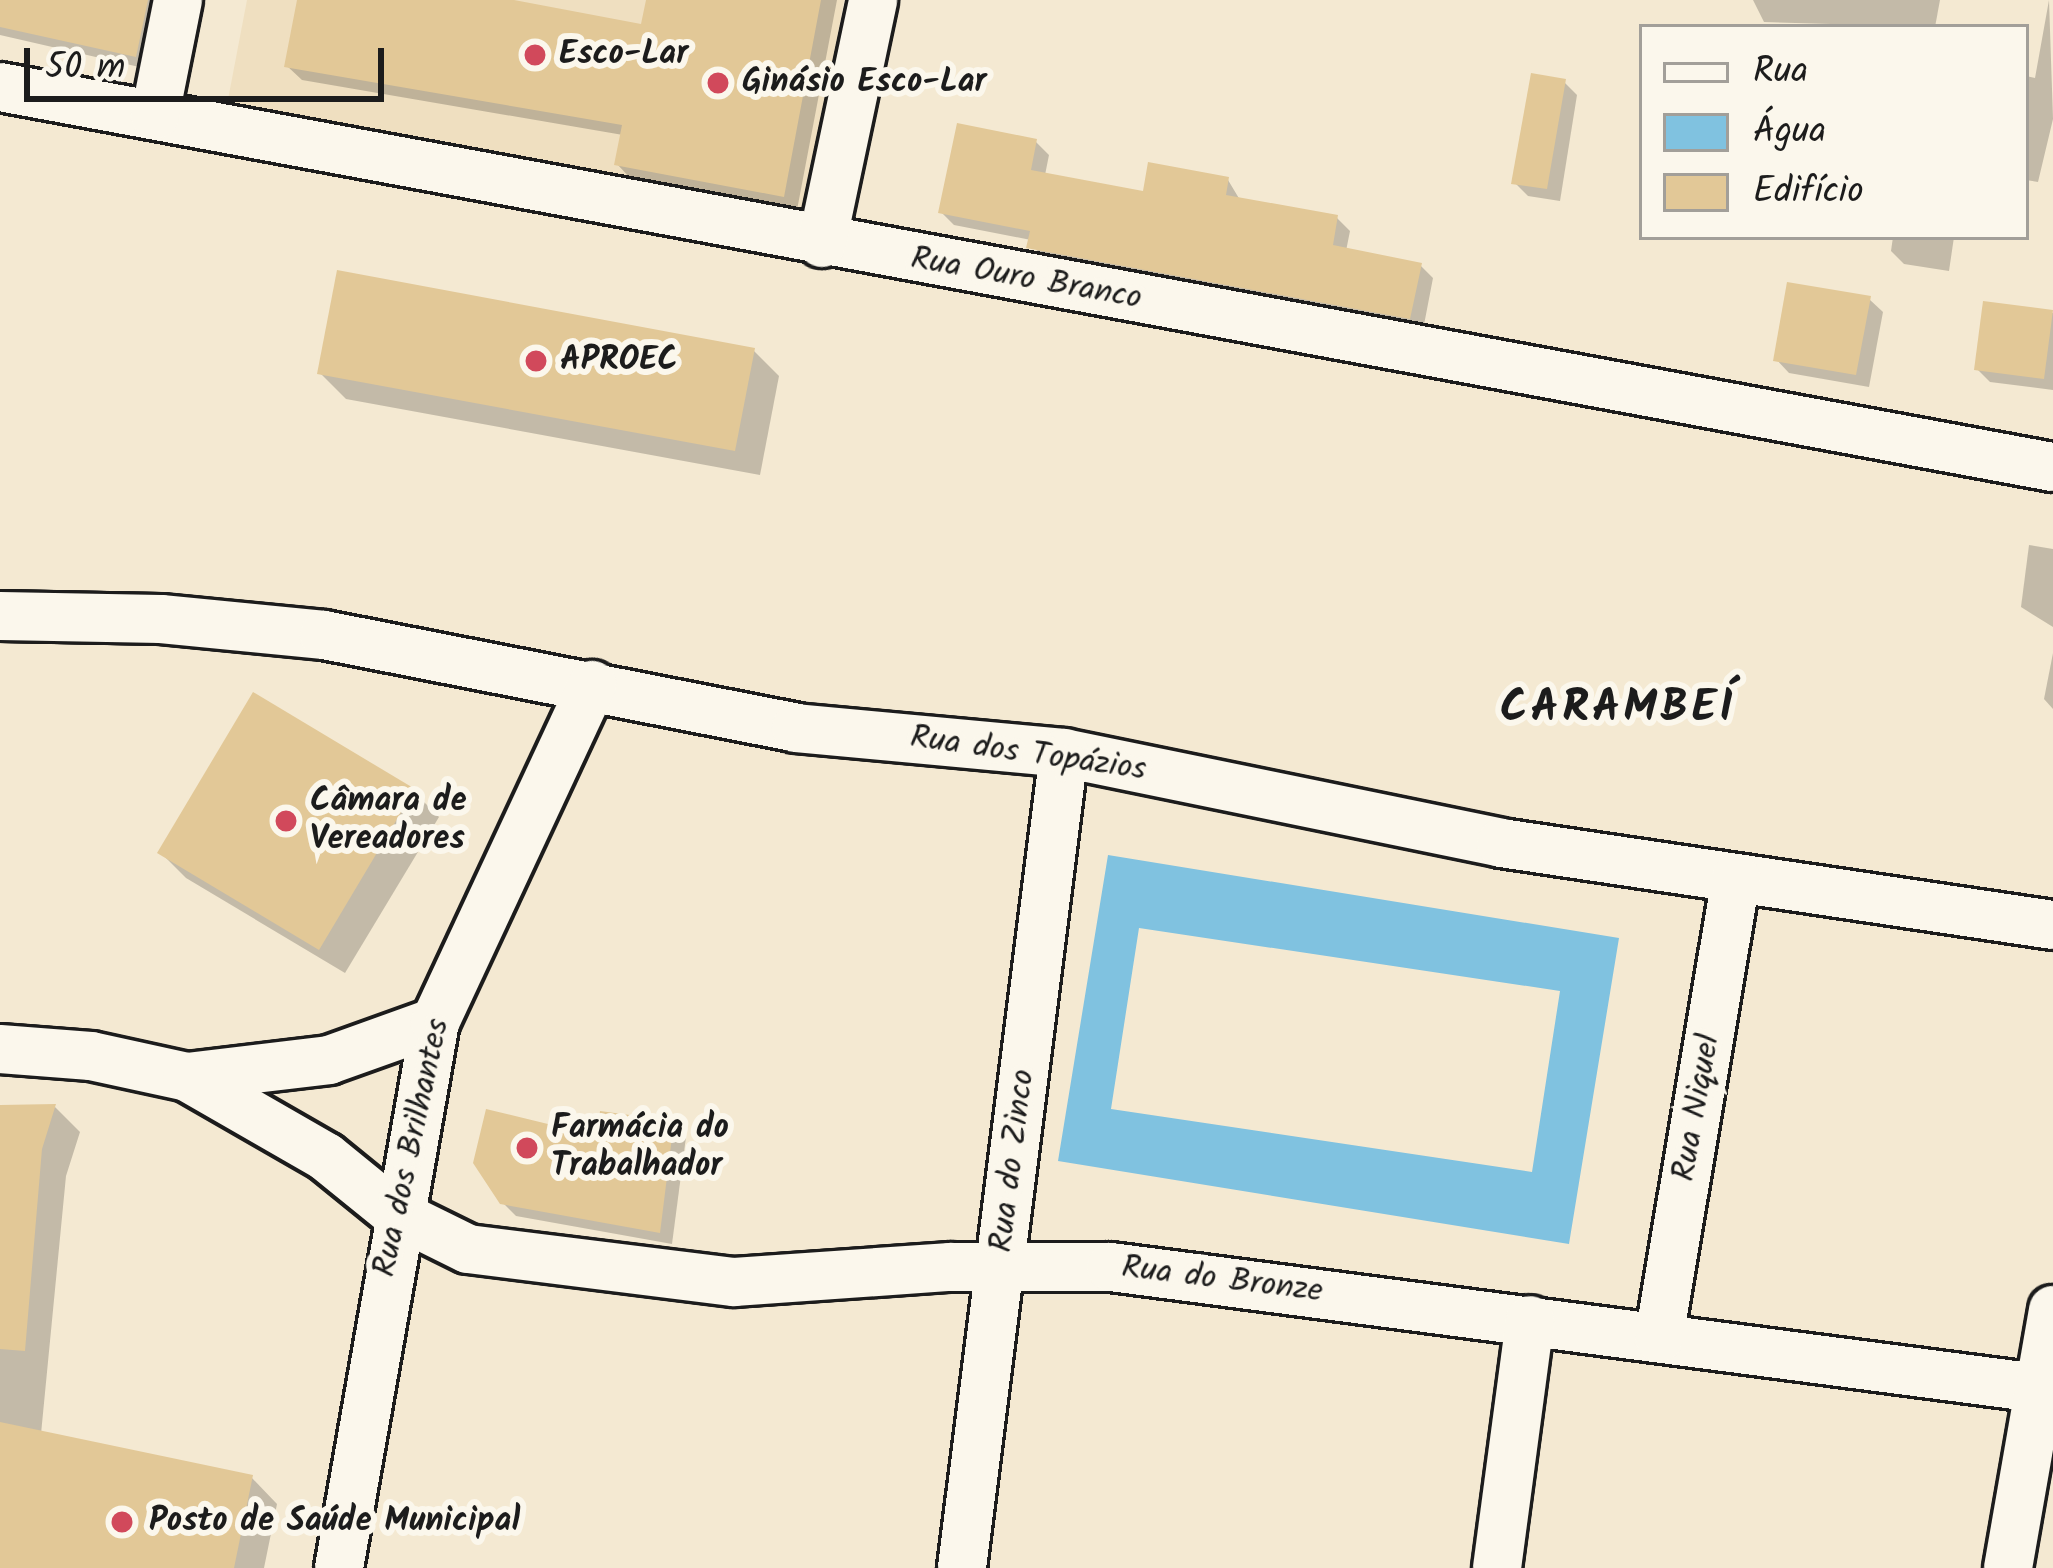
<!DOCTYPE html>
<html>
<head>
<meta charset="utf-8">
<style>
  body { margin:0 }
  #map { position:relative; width:2053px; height:1568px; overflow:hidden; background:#f4e9d2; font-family:Kalam,sans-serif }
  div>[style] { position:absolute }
  .built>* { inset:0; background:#efdfc0 }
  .water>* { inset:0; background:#80c2e0 }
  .shadow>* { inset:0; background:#0003 }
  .building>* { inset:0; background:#e2c897 }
  .roads { filter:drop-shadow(3px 0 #1c1c1c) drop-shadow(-3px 0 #1c1c1c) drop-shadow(0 3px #1c1c1c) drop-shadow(0 -3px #1c1c1c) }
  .minor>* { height:48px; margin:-24px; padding:0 24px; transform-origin:24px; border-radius:24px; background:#fbf7ec }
  .dots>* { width:33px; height:33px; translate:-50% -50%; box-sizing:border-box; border:6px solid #fbf7ec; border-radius:50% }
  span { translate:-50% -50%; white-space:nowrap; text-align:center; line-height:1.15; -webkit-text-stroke:12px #fbf7ec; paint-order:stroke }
  .poi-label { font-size:33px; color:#1c1c1c; font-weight:700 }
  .left { translate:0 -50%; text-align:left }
  .street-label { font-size:33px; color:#1c1c1c }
  .district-label { font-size:45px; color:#1c1c1c; font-weight:700; letter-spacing:3px }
  .legend { position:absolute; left:1639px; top:24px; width:390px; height:216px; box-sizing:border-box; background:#fbf7ec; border:3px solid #a29f99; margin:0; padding:15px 21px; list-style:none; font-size:36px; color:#1c1c1c }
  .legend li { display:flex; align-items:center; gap:24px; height:60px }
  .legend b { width:60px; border:3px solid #a29f99 }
  .scale { position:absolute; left:24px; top:48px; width:360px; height:54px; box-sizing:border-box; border:6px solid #1c1c1c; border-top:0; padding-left:15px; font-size:36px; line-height:42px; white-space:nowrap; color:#1c1c1c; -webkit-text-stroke:9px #fbf7ec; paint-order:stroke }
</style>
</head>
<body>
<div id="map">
  <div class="built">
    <div style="clip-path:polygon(247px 0,844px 0,805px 214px,226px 110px)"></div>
  </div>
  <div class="water">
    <div style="clip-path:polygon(evenodd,1108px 855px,1619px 938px,1569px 1244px,1058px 1161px,1108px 855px,1139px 928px,1560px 991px,1532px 1172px,1111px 1109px,1139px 928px)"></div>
  </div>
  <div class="shadow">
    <div style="clip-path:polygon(0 0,163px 0,148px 69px,0 35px)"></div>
    <div style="clip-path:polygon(300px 0,497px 0,643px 27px,649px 0,837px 0,797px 210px,631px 179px,617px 164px,623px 135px,302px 80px,287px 66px)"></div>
    <div style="clip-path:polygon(1753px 0,1940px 0,1935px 27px,1764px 22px)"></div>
    <div style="clip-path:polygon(2049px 0,2053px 119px,2038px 182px,2026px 180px,2026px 76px,2035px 78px)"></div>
    <div style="clip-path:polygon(1564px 82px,1577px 95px,1560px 201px,1528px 196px,1515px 183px)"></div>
    <div style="clip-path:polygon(1036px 142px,1049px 155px,1045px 175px,1145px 194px,1228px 180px,1240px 200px,1337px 218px,1350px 231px,1346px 251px,1420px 265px,1433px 278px,1423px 330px,1043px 260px,1031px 240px,954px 225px,941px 212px)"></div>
    <div style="clip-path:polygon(1893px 237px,1954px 237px,1949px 271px,1904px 264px,1891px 251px)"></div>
    <div style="clip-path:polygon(1869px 299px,1883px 312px,1869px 387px,1789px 373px,1776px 359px)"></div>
    <div style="clip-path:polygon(1985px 304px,2053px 313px,2053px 390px,1990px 382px,1977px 369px)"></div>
    <div style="clip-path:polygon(753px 350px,779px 376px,760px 475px,346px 399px,320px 373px)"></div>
    <div style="clip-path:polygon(2029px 545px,2053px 549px,2053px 627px,2021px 607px)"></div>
    <div style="clip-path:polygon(2053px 653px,2053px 709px,2044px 699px)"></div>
    <div style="clip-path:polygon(413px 791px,439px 817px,345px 973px,186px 878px,161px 853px)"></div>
    <div style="clip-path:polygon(55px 1107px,80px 1132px,66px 1176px,41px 1434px,252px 1478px,277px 1504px,264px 1568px,0 1568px,0 1108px)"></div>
    <div style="clip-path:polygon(673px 1124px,686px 1137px,672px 1244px,516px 1216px,502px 1202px,599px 1139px)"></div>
  </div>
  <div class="building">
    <div style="clip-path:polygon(0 0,148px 0,136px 57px,0 27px)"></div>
    <div style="clip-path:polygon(297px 0,514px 0,641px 24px,646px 0,821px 0,784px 197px,614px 165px,622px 125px,284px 67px)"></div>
    <div style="clip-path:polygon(1531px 73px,1566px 79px,1547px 189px,1511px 184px)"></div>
    <div style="clip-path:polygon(957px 123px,1037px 139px,1031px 170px,1143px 191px,1148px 162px,1229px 177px,1226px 195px,1338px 215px,1333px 245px,1422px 263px,1410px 319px,1026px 248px,1030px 231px,938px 213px)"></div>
    <div style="clip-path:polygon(337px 270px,755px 348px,735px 451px,317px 374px)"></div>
    <div style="clip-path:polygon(1787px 282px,1871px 296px,1856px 375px,1773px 361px)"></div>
    <div style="clip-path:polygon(1983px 301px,2053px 310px,2044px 379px,1974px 370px)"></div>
    <div style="clip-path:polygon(253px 692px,415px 789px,319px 950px,157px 853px)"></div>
    <div style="clip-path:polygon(56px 1104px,42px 1149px,25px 1351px,0 1349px,0 1105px)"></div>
    <div style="clip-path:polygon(486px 1109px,597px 1136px,600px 1111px,674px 1121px,660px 1233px,500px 1204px,473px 1163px)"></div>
    <div style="clip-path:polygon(0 1422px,253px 1475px,234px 1568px,0 1568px)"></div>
  </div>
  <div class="roads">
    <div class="minor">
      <div style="left:0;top:87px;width:2088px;rotate:10.49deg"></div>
      <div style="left:155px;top:115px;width:117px;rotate:-78.7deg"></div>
      <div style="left:822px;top:243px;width:248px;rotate:-78.1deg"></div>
      <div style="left:0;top:616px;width:161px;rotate:1.1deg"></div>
      <div style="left:161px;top:619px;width:164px;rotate:5.6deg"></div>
      <div style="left:324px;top:635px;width:481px;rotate:11.1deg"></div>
      <div style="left:796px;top:728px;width:269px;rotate:5.3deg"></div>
      <div style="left:1064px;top:753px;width:446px;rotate:11.6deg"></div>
      <div style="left:1501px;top:843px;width:558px;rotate:8.45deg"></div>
      <div style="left:0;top:1049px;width:91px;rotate:4.4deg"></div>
      <div style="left:91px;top:1056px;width:98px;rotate:12.3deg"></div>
      <div style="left:187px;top:1077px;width:143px;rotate:-6.8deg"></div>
      <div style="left:329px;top:1060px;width:113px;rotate:-19.7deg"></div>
      <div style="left:187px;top:1077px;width:160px;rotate:29.9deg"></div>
      <div style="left:326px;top:1157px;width:89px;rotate:39.1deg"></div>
      <div style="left:395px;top:1213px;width:81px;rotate:26.3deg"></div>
      <div style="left:468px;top:1249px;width:268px;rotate:7.1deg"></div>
      <div style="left:734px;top:1282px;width:217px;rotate:-4deg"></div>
      <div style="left:950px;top:1267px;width:161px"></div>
      <div style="left:1111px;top:1267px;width:950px;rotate:7.44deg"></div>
      <div style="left:1659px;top:1338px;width:466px;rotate:-80.5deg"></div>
      <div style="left:339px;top:1568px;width:554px;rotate:-80.03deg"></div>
      <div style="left:435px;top:1022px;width:372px;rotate:-65deg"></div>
      <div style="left:962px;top:1568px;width:821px;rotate:-82.87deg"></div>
      <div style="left:1497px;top:1568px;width:250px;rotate:-82.4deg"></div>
      <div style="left:2008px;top:1568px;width:262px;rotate:-80.1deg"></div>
    </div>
  </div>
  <div class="dots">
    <div style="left:535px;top:55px;background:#d1495b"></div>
    <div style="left:718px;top:83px;background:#d1495b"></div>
    <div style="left:536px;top:361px;background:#d1495b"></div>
    <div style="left:286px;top:821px;background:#d1495b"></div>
    <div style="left:527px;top:1148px;background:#d1495b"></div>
    <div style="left:122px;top:1522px;background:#d1495b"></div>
  </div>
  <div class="poi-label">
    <span class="left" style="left:559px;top:55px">Esco-Lar</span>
    <span class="left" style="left:742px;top:83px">Ginásio Esco-Lar</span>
    <span class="left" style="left:560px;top:361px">APROEC</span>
    <span class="left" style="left:310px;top:821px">Câmara de<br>Vereadores</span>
    <span class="left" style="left:551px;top:1148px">Farmácia do<br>Trabalhador</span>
    <span class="left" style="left:149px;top:1522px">Posto de Saúde Municipal</span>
  </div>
  <div class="street-label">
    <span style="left:1026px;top:280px;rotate:10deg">Rua Ouro Branco</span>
    <span style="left:1028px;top:755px;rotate:8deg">Rua dos Topázios</span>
    <span style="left:1698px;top:1108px;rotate:-80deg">Rua Niquel</span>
    <span style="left:413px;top:1148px;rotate:-78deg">Rua dos Brilhantes</span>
    <span style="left:1014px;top:1161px;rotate:-83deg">Rua do Zinco</span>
    <span style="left:1222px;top:1281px;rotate:7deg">Rua do Bronze</span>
  </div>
  <div class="district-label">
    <span style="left:1618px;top:710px">CARAMBEÍ</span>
  </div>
  <ul class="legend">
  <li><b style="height:15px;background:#fbf7ec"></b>Rua</li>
  <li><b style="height:33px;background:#80c2e0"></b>Água</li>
  <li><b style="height:33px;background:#e2c897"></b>Edifício</li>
  </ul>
  <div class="scale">50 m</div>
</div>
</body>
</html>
